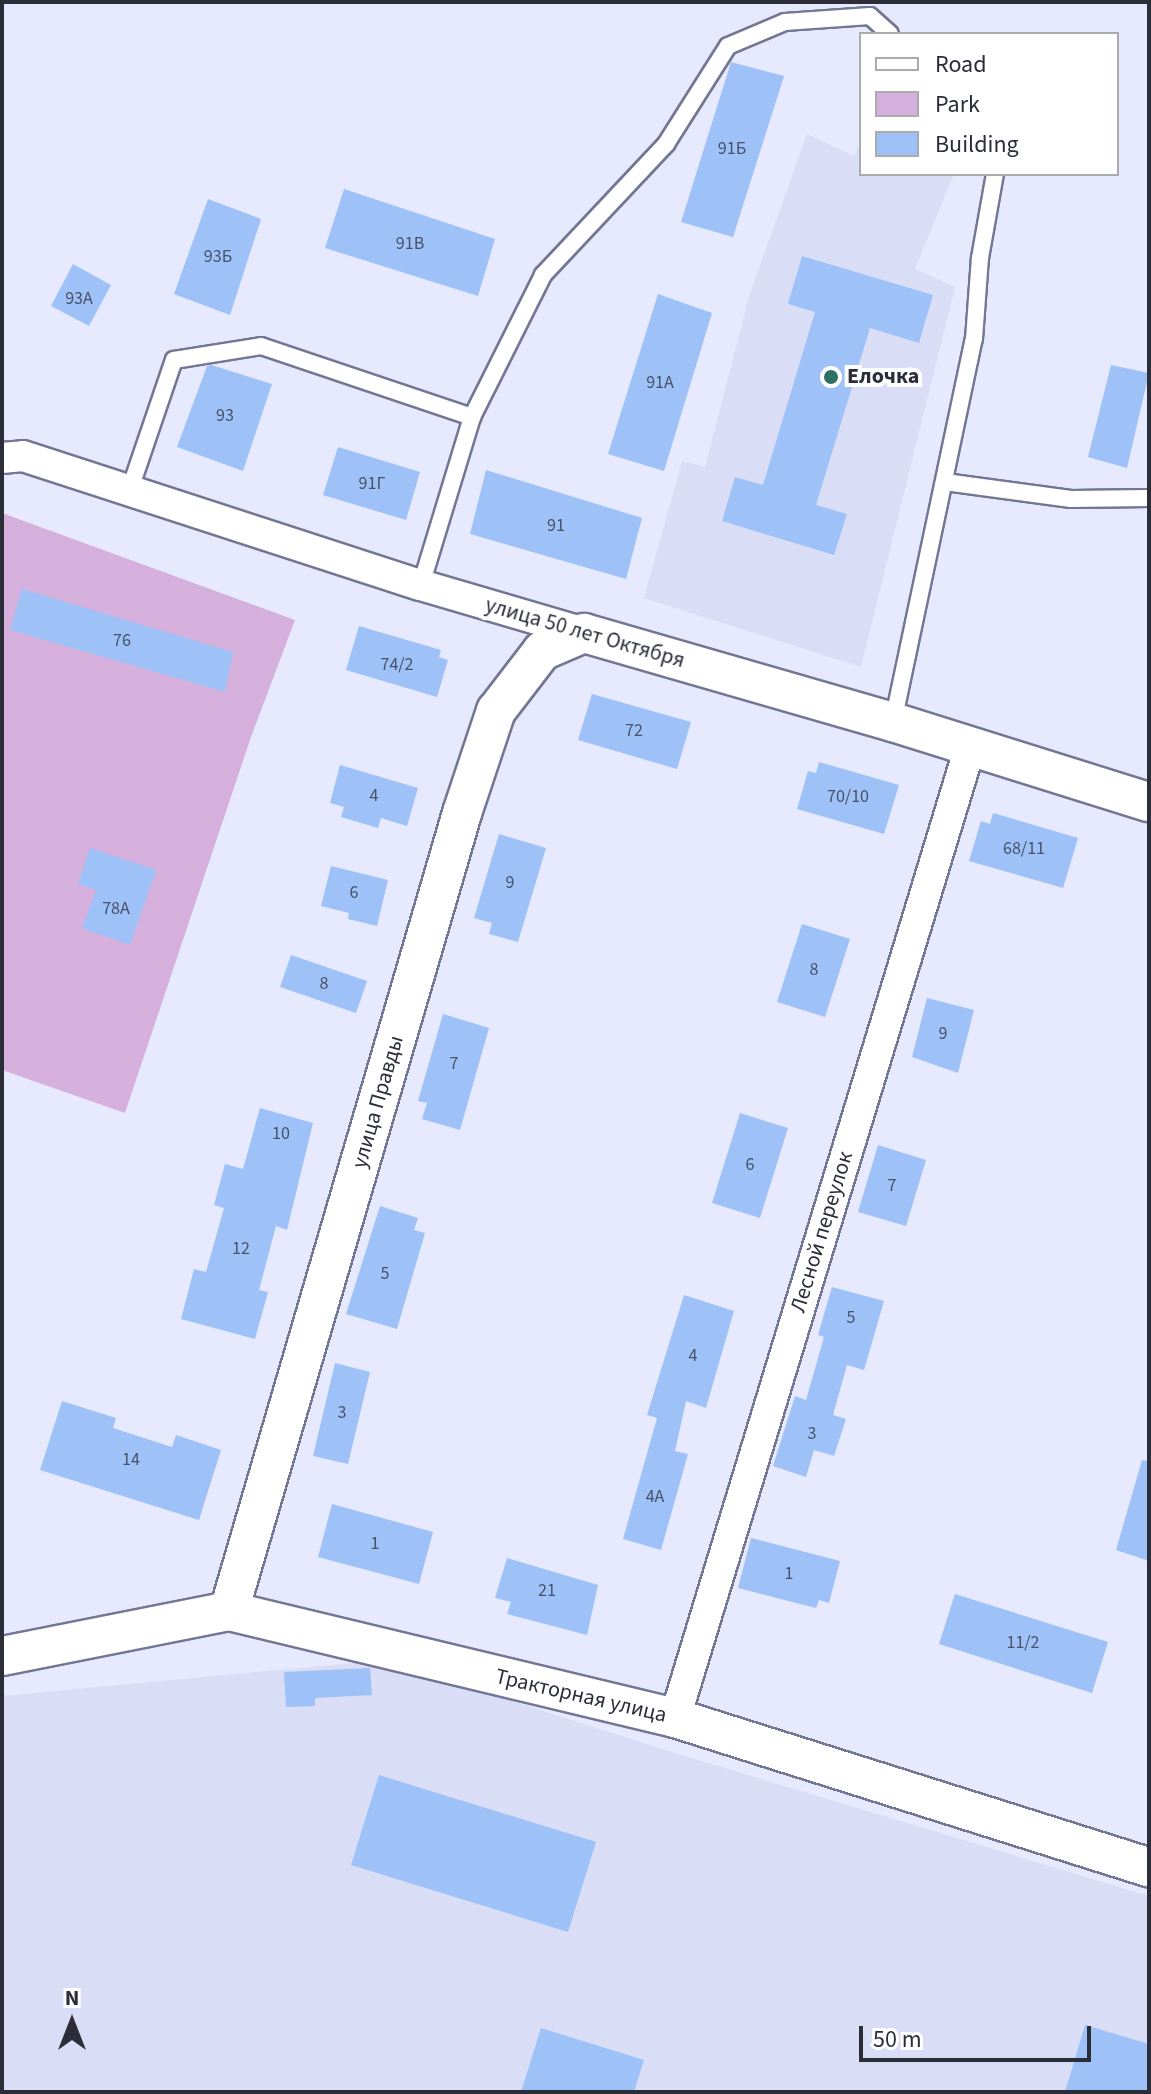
<!DOCTYPE html>
<html>
<head>
<meta charset="utf-8">
<style>
  body { margin:0 }
  #map { position:relative; width:1151px; height:2094px; overflow:hidden; background:#e7eafe; font-family:"Source Sans 3",sans-serif }
  div>[style] { position:absolute }
  .built>* { inset:0; background:#daddf6 }
  .green>* { inset:0; background:#d5b0dd }
  .building>* { inset:0; background:#9ec1f8 }
  .roads { filter:drop-shadow(2px 0 #737694) drop-shadow(-2px 0 #737694) drop-shadow(0 2px #737694) drop-shadow(0 -2px #737694) }
  .service>* { height:16px; margin:-8px; padding:0 8px; transform-origin:8px; border-radius:8px; background:#fff }
  .minor>* { height:30px; margin:-15px; padding:0 15px; transform-origin:15px; border-radius:15px; background:#fff }
  .tertiary>* { height:38px; margin:-19px; padding:0 19px; transform-origin:19px; border-radius:19px; background:#fff }
  .dots>* { width:22px; height:22px; translate:-50% -50%; box-sizing:border-box; border:4px solid #fff; border-radius:50% }
  span { translate:-50% -50%; white-space:nowrap; text-align:center; line-height:1.15; -webkit-text-stroke:8px #fff; paint-order:stroke }
  .number-label { font-size:18px; color:#485269 }
  .number-label span { -webkit-text-stroke-width:0 }
  .poi-label { font-size:22px; color:#2b2d39; font-weight:700 }
  .left { translate:0 -50%; text-align:left }
  .street-label { font-size:22px; color:#2b2d39 }
  .frame { position:absolute; inset:0; border:4px solid #2b2d39; pointer-events:none }
  .legend { position:absolute; left:859px; top:32px; width:260px; height:144px; box-sizing:border-box; background:#fff; border:2px solid #aaabb0; margin:0; padding:10px 14px; list-style:none; font-size:24px; color:#2b2d39 }
  .legend li { display:flex; align-items:center; gap:16px; height:40px }
  .legend b { width:40px; border:2px solid #aaabb0 }
  .north { position:absolute; left:32px; top:1982px; width:80px; height:80px; -webkit-text-stroke:6px #fff; paint-order:stroke; rotate:0deg; font-size:22px; font-weight:700; line-height:32px; text-align:center; color:#2b2d39 }
  .north::after { content:''; display:block; margin:auto; width:28px; height:36px; background:#2b2d39; clip-path:polygon(50% 0,100% 100%,50% 72%,0 100%) }
  .scale { position:absolute; left:859px; top:2026px; width:232px; height:36px; box-sizing:border-box; border:4px solid #2b2d39; border-top:0; padding-left:10px; font-size:24px; line-height:28px; white-space:nowrap; color:#2b2d39; -webkit-text-stroke:6px #fff; paint-order:stroke }
</style>
</head>
<body>
<div id="map">
  <div class="built">
    <div style="clip-path:polygon(807px 134px,854px 156px,861px 143px,861px 174px,954px 174px,915px 269px,955px 287px,861px 667px,644px 598px,682px 461px,705px 467px,750px 293px)"></div>
    <div style="clip-path:polygon(384px 1660px,675px 1753px,1149px 1896px,1149px 2092px,2px 2092px,2px 1696px)"></div>
  </div>
  <div class="green">
    <div style="clip-path:polygon(2px 513px,295px 620px,251px 737px,125px 1113px,2px 1070px)"></div>
  </div>
  <div class="building">
    <div style="clip-path:polygon(731px 62px,784px 76px,733px 237px,681px 222px)"></div>
    <div style="clip-path:polygon(344px 189px,495px 239px,478px 296px,325px 248px)"></div>
    <div style="clip-path:polygon(208px 199px,261px 219px,230px 315px,174px 294px)"></div>
    <div style="clip-path:polygon(802px 256px,933px 295px,919px 343px,870px 328px,816px 505px,847px 514px,834px 555px,722px 521px,735px 477px,763px 485px,815px 312px,788px 304px)"></div>
    <div style="clip-path:polygon(73px 264px,111px 285px,89px 326px,51px 306px)"></div>
    <div style="clip-path:polygon(658px 294px,712px 313px,664px 471px,608px 454px)"></div>
    <div style="clip-path:polygon(211px 365px,272px 384px,243px 471px,177px 447px,207px 366px)"></div>
    <div style="clip-path:polygon(1111px 365px,1149px 373px,1127px 468px,1088px 457px)"></div>
    <div style="clip-path:polygon(338px 447px,420px 472px,406px 520px,323px 495px)"></div>
    <div style="clip-path:polygon(486px 470px,642px 518px,626px 579px,470px 534px)"></div>
    <div style="clip-path:polygon(22px 589px,233px 652px,225px 692px,10px 630px)"></div>
    <div style="clip-path:polygon(359px 626px,441px 650px,439px 657px,448px 660px,437px 697px,346px 670px)"></div>
    <div style="clip-path:polygon(592px 694px,691px 722px,677px 769px,578px 740px)"></div>
    <div style="clip-path:polygon(819px 762px,899px 785px,884px 834px,797px 809px,808px 771px,816px 773px)"></div>
    <div style="clip-path:polygon(340px 765px,418px 788px,407px 826px,381px 818px,378px 828px,341px 817px,344px 807px,330px 803px)"></div>
    <div style="clip-path:polygon(993px 813px,1078px 838px,1063px 888px,969px 861px,981px 821px,990px 824px)"></div>
    <div style="clip-path:polygon(499px 834px,546px 848px,518px 942px,489px 934px,492px 923px,474px 918px)"></div>
    <div style="clip-path:polygon(90px 848px,156px 870px,130px 945px,82px 928px,96px 890px,78px 884px)"></div>
    <div style="clip-path:polygon(331px 866px,388px 880px,377px 926px,348px 919px,349px 913px,321px 906px)"></div>
    <div style="clip-path:polygon(802px 924px,850px 939px,825px 1017px,777px 1002px)"></div>
    <div style="clip-path:polygon(291px 955px,367px 981px,356px 1013px,280px 987px)"></div>
    <div style="clip-path:polygon(927px 998px,974px 1010px,958px 1073px,912px 1057px)"></div>
    <div style="clip-path:polygon(443px 1014px,489px 1028px,460px 1130px,422px 1119px,427px 1103px,418px 1101px)"></div>
    <div style="clip-path:polygon(260px 1108px,313px 1123px,287px 1230px,276px 1226px,259px 1290px,268px 1292px,255px 1339px,181px 1319px,194px 1269px,206px 1272px,224px 1208px,214px 1205px,225px 1164px,243px 1169px)"></div>
    <div style="clip-path:polygon(740px 1113px,788px 1128px,760px 1218px,712px 1203px)"></div>
    <div style="clip-path:polygon(878px 1145px,926px 1160px,906px 1226px,858px 1212px)"></div>
    <div style="clip-path:polygon(380px 1206px,418px 1218px,414px 1230px,425px 1233px,397px 1329px,346px 1314px)"></div>
    <div style="clip-path:polygon(832px 1287px,884px 1301px,864px 1370px,847px 1365px,833px 1415px,846px 1419px,834px 1456px,814px 1450px,806px 1477px,773px 1466px,795px 1396px,806px 1400px,824px 1337px,818px 1335px)"></div>
    <div style="clip-path:polygon(684px 1295px,734px 1311px,706px 1408px,686px 1401px,675px 1451px,688px 1454px,661px 1550px,623px 1539px,657px 1418px,647px 1415px)"></div>
    <div style="clip-path:polygon(335px 1363px,370px 1372px,348px 1464px,313px 1456px)"></div>
    <div style="clip-path:polygon(62px 1401px,116px 1418px,113px 1428px,172px 1447px,176px 1435px,221px 1450px,199px 1520px,40px 1470px)"></div>
    <div style="clip-path:polygon(1142px 1460px,1149px 1461px,1149px 1561px,1116px 1550px)"></div>
    <div style="clip-path:polygon(332px 1504px,433px 1532px,419px 1584px,318px 1557px)"></div>
    <div style="clip-path:polygon(751px 1538px,840px 1561px,829px 1603px,819px 1600px,816px 1608px,738px 1588px)"></div>
    <div style="clip-path:polygon(507px 1558px,598px 1585px,587px 1635px,507px 1614px,511px 1602px,495px 1598px)"></div>
    <div style="clip-path:polygon(955px 1594px,1108px 1642px,1092px 1693px,939px 1644px)"></div>
    <div style="clip-path:polygon(370px 1668px,372px 1695px,315px 1698px,315px 1706px,286px 1707px,284px 1672px)"></div>
    <div style="clip-path:polygon(379px 1775px,596px 1842px,568px 1932px,351px 1865px)"></div>
    <div style="clip-path:polygon(1085px 2025px,1149px 2044px,1149px 2092px,1065px 2092px)"></div>
    <div style="clip-path:polygon(541px 2028px,644px 2060px,634px 2092px,521px 2092px)"></div>
  </div>
  <div class="roads">
    <div class="service">
      <div style="left:945px;top:482px;width:127px;rotate:7.7deg"></div>
      <div style="left:1071px;top:499px;width:78px;rotate:-0.7deg"></div>
      <div style="left:130px;top:489px;width:136px;rotate:-71.2deg"></div>
      <div style="left:174px;top:360px;width:88px;rotate:-9.1deg"></div>
      <div style="left:261px;top:346px;width:223px;rotate:18.6deg"></div>
      <div style="left:421px;top:585px;width:176px;rotate:-73.1deg"></div>
      <div style="left:472px;top:417px;width:159px;rotate:-63.4deg"></div>
      <div style="left:543px;top:275px;width:180px;rotate:-46.8deg"></div>
      <div style="left:666px;top:144px;width:116px;rotate:-57.7deg"></div>
      <div style="left:728px;top:46px;width:62px;rotate:-22.8deg"></div>
      <div style="left:785px;top:22px;width:85px;rotate:-4deg"></div>
      <div style="left:870px;top:16px;width:27px;rotate:42deg"></div>
      <div style="left:893px;top:722px;width:391px;rotate:-78.1deg"></div>
      <div style="left:974px;top:339px;width:81px;rotate:-85.8deg"></div>
      <div style="left:980px;top:258px;width:85px;rotate:-79.9deg"></div>
    </div>
    <div class="minor">
      <div style="left:2px;top:458px;width:21px;rotate:-5deg"></div>
      <div style="left:23px;top:456px;width:418px;rotate:18deg"></div>
      <div style="left:421px;top:585px;width:170px;rotate:16.4deg"></div>
      <div style="left:675px;top:1718px;width:1015px;rotate:-73.1deg"></div>
    </div>
    <div class="tertiary">
      <div style="left:229px;top:1611px;width:831px;rotate:-73.72deg"></div>
      <div style="left:462px;top:813px;width:108px;rotate:-71.6deg"></div>
      <div style="left:496px;top:711px;width:76px;rotate:-52.5deg"></div>
      <div style="left:542px;top:651px;width:46px;rotate:-23.2deg"></div>
      <div style="left:584px;top:633px;width:322px;rotate:16.1deg"></div>
      <div style="left:893px;top:722px;width:268px;rotate:17.4deg"></div>
      <div style="left:2px;top:1656px;width:231px;rotate:-11.2deg"></div>
      <div style="left:229px;top:1611px;width:459px;rotate:13.5deg"></div>
      <div style="left:675px;top:1718px;width:497px;rotate:17.5deg"></div>
    </div>
  </div>
  <div class="dots">
    <div style="left:831px;top:377px;background:#2d7165"></div>
  </div>
  <div class="number-label">
    <span style="left:732px;top:149px">91Б</span>
    <span style="left:410px;top:244px">91В</span>
    <span style="left:218px;top:257px">93Б</span>
    <span style="left:79px;top:299px">93А</span>
    <span style="left:660px;top:383px">91А</span>
    <span style="left:225px;top:416px">93</span>
    <span style="left:372px;top:484px">91Г</span>
    <span style="left:556px;top:526px">91</span>
    <span style="left:122px;top:641px">76</span>
    <span style="left:397px;top:665px">74/2</span>
    <span style="left:634px;top:731px">72</span>
    <span style="left:374px;top:796px">4</span>
    <span style="left:848px;top:797px">70/10</span>
    <span style="left:1024px;top:849px">68/11</span>
    <span style="left:510px;top:883px">9</span>
    <span style="left:354px;top:893px">6</span>
    <span style="left:116px;top:909px">78А</span>
    <span style="left:814px;top:970px">8</span>
    <span style="left:324px;top:984px">8</span>
    <span style="left:943px;top:1034px">9</span>
    <span style="left:454px;top:1064px">7</span>
    <span style="left:281px;top:1134px">10</span>
    <span style="left:750px;top:1165px">6</span>
    <span style="left:892px;top:1186px">7</span>
    <span style="left:241px;top:1249px">12</span>
    <span style="left:385px;top:1274px">5</span>
    <span style="left:851px;top:1318px">5</span>
    <span style="left:693px;top:1356px">4</span>
    <span style="left:342px;top:1413px">3</span>
    <span style="left:812px;top:1434px">3</span>
    <span style="left:131px;top:1460px">14</span>
    <span style="left:655px;top:1497px">4А</span>
    <span style="left:375px;top:1544px">1</span>
    <span style="left:789px;top:1574px">1</span>
    <span style="left:547px;top:1591px">21</span>
    <span style="left:1023px;top:1643px">11/2</span>
  </div>
  <div class="poi-label">
    <span class="left" style="left:847px;top:377px">Елочка</span>
  </div>
  <div class="street-label">
    <span style="left:585px;top:633px;rotate:16deg">улица 50 лет Октября</span>
    <span style="left:378px;top:1102px;rotate:-74deg">улица Правды</span>
    <span style="left:822px;top:1232px;rotate:-73deg">Лесной переулок</span>
    <span style="left:581px;top:1696px;rotate:13deg">Тракторная улица</span>
  </div>
  <div class="frame"></div>
  <ul class="legend">
  <li><b style="height:10px;background:#fff"></b>Road</li>
  <li><b style="height:22px;background:#d5b0dd"></b>Park</li>
  <li><b style="height:22px;background:#9ec1f8"></b>Building</li>
  </ul>
  <div class="north">N</div>
  <div class="scale">50 m</div>
</div>
</body>
</html>
